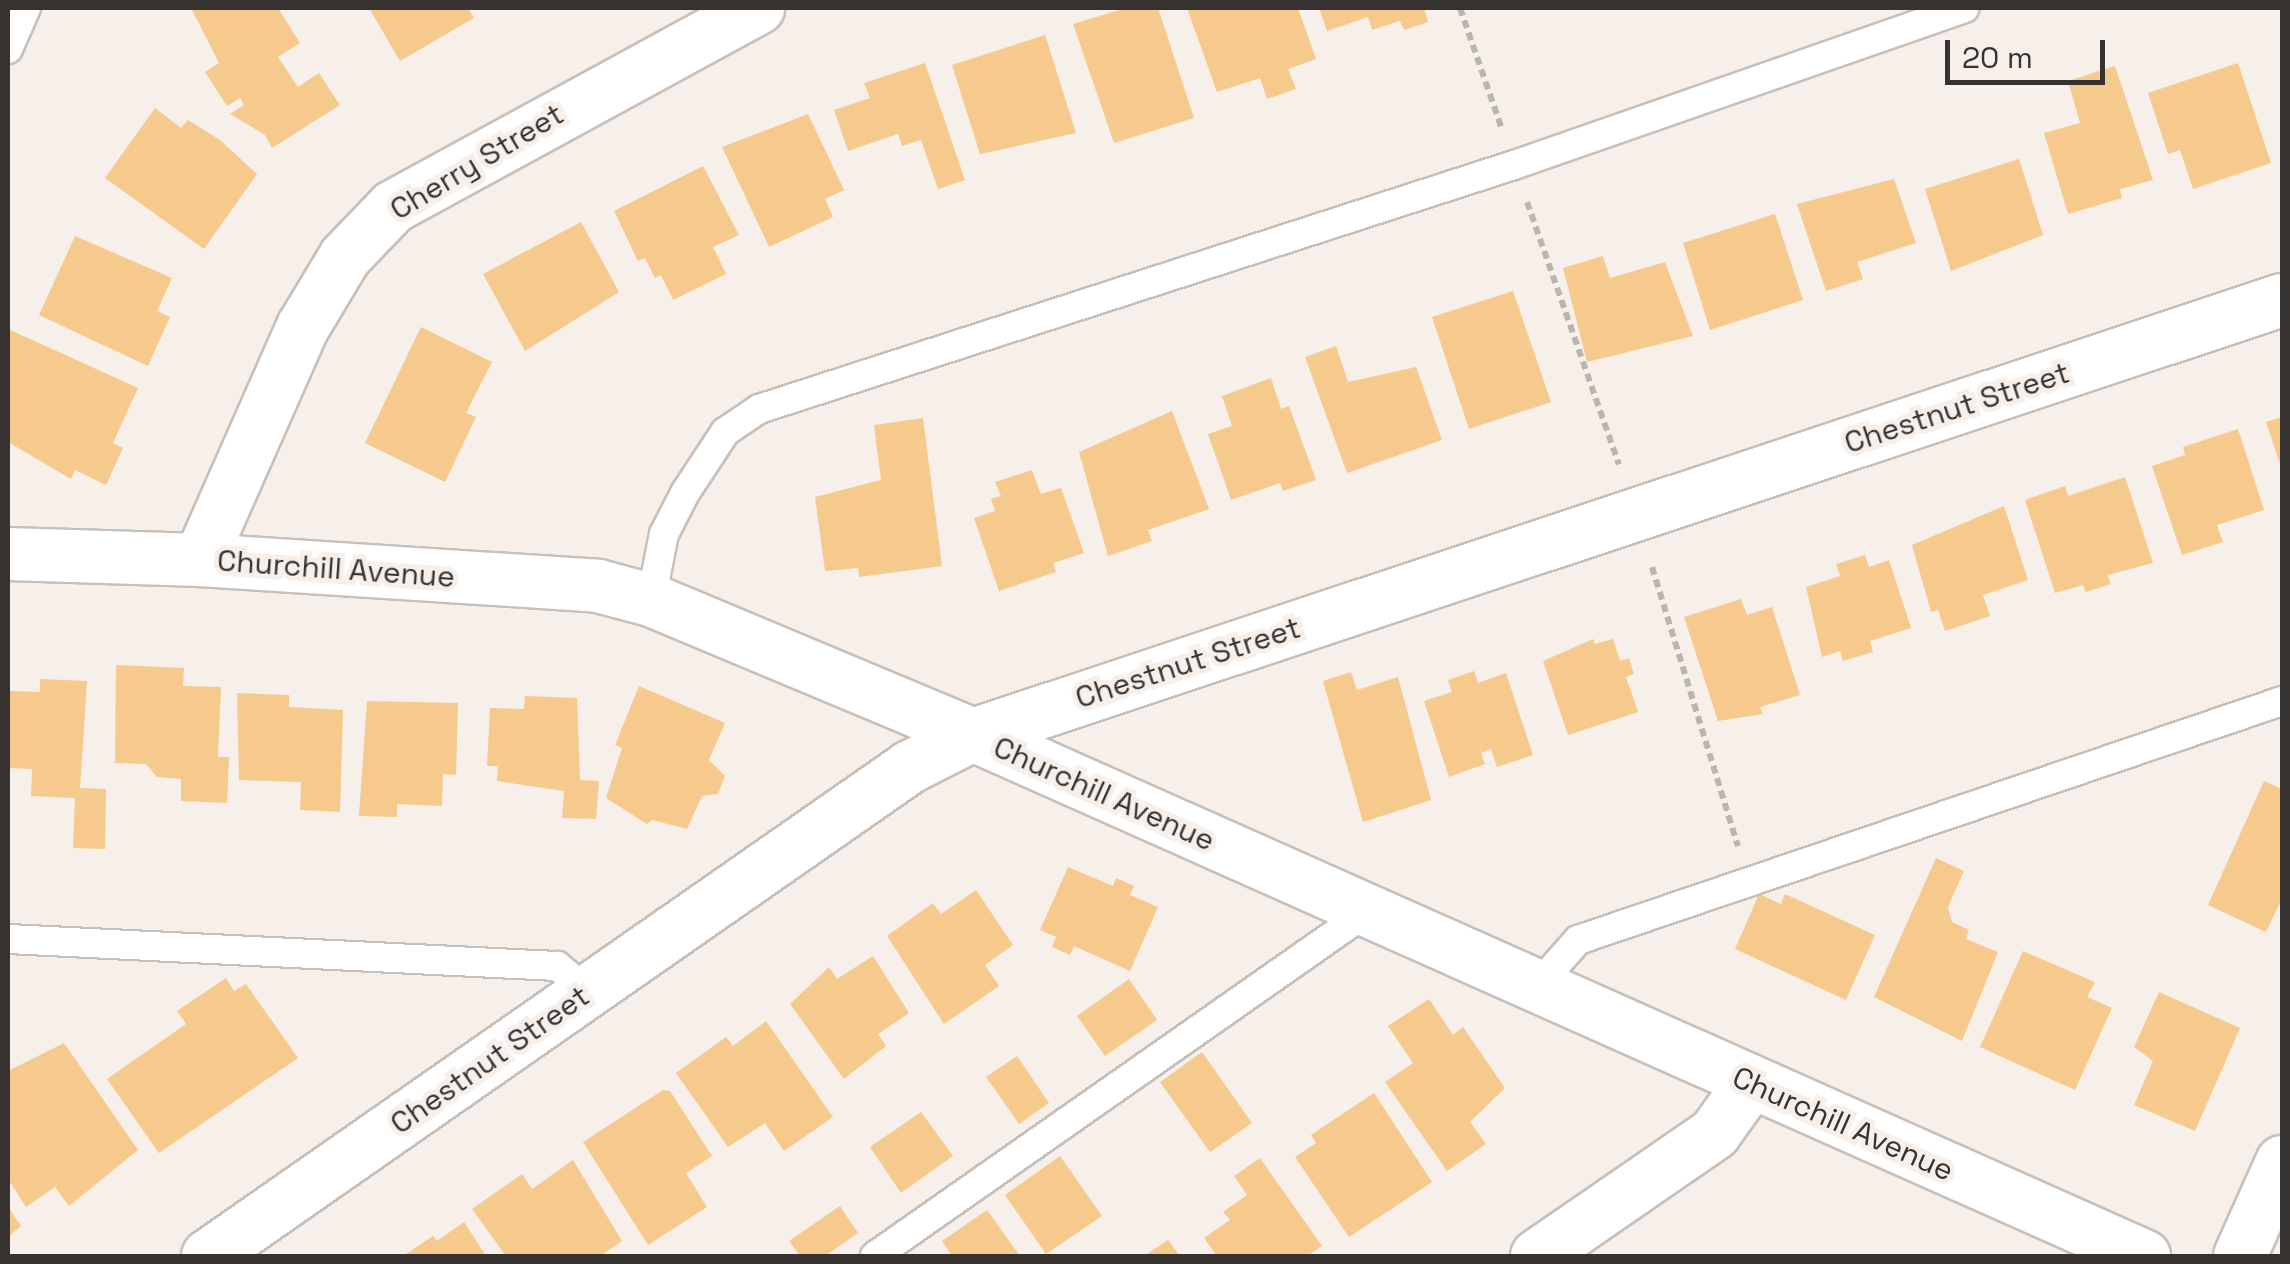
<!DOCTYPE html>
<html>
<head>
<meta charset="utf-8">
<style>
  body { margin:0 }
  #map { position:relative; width:2290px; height:1264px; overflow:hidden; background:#f7efe9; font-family:"Space Grotesk",sans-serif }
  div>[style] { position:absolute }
  .building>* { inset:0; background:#f5ca8c }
  .path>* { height:6px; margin-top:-3px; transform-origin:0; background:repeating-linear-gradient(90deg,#bbb5b0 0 8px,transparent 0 13px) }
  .roads { filter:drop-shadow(2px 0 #c7bfba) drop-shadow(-2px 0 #c7bfba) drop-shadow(0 2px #c7bfba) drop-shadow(0 -2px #c7bfba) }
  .lane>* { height:28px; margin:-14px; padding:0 14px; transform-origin:14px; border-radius:14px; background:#fff }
  .street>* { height:52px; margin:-26px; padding:0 26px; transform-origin:26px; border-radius:26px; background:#fff }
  span { translate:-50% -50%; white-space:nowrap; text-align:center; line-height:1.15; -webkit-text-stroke:10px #f7efe9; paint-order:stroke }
  .street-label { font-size:30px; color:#353230 }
  .frame { position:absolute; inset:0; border:10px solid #353230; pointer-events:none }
  .scale { position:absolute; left:1945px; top:40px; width:160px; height:45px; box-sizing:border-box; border:5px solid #353230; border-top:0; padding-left:12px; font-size:30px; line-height:35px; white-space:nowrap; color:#353230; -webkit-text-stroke:8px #f7efe9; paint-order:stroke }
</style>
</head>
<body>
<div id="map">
  <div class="building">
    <div style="clip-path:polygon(191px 8px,278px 8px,300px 43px,278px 57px,298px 87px,319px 73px,340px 105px,272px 148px,265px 135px,230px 114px,244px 105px,240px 98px,227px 106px,205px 72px,219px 63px)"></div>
    <div style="clip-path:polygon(369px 8px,468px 8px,474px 18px,400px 61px)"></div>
    <div style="clip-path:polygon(1126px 8px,1158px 8px,1194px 118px,1114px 143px,1073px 24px)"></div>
    <div style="clip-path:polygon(1187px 8px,1298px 8px,1316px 59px,1288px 69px,1296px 89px,1267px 99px,1260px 78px,1217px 92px)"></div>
    <div style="clip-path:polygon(1319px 8px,1424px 8px,1428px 22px,1404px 30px,1400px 21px,1372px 30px,1368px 17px,1327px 31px)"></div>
    <div style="clip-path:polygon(1045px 35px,1076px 133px,980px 154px,952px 65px)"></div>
    <div style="clip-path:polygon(925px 63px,965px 180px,938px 189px,921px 140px,902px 146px,898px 134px,848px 151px,834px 110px,870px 98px,864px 83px)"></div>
    <div style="clip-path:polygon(2238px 63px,2271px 163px,2193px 189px,2180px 150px,2168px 154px,2148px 93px)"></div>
    <div style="clip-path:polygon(2115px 66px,2153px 180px,2120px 189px,2122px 198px,2068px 214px,2044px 133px,2080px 123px,2068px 81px)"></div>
    <div style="clip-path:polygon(155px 108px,181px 128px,188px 120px,220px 140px,257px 174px,204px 249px,105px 178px)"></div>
    <div style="clip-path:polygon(808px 114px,844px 190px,825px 199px,833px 217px,769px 247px,722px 147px)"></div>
    <div style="clip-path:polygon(2019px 159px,2043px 235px,1951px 271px,1925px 189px)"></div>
    <div style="clip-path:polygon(703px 166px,739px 235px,713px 247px,726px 274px,673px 300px,661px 275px,655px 278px,645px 258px,638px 261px,614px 211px)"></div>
    <div style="clip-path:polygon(1894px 179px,1916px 243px,1857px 262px,1863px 279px,1826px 291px,1797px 204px)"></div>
    <div style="clip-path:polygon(1775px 214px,1803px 300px,1710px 330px,1683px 243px)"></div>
    <div style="clip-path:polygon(581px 222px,619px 292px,525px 351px,483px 274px)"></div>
    <div style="clip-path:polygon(75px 236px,172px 278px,157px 311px,170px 317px,148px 366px,39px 315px)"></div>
    <div style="clip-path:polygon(1603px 256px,1610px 278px,1665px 262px,1693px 336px,1587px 362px,1563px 268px)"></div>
    <div style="clip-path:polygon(1513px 291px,1551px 402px,1469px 429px,1432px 317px)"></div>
    <div style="clip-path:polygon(421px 327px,492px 362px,466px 413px,476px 417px,445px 482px,365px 443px)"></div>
    <div style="clip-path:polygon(8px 329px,138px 388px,113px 443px,123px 448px,106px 485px,75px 470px,71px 479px,8px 442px)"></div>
    <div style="clip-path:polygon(1336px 346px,1348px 382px,1416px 367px,1442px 440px,1347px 473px,1305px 357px)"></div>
    <div style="clip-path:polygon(1271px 378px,1281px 409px,1289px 406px,1316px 480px,1283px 491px,1280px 483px,1231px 500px,1208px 434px,1232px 426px,1222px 396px)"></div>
    <div style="clip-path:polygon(1172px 411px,1209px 509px,1148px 530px,1152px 541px,1108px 556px,1079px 452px)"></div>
    <div style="clip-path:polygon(2282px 417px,2282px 470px,2266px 422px)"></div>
    <div style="clip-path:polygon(923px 418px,942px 566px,859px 577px,858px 568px,825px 571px,815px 497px,881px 480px,874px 425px)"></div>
    <div style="clip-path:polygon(2238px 429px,2264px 510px,2217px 525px,2223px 542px,2182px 555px,2152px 466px,2185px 455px,2183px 447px)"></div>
    <div style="clip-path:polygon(1032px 470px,1041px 494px,1061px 488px,1084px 553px,1053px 563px,1056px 572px,999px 591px,974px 518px,995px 511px,991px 499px,1001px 496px,995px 482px)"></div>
    <div style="clip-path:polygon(2125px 477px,2153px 563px,2107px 575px,2111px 584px,2086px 592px,2083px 585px,2055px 593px,2025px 500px,2065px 486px,2068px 496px)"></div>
    <div style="clip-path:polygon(2004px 506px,2028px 580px,1983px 595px,1990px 616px,1945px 631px,1938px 610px,1931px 612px,1912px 545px)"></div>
    <div style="clip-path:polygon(1865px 555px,1869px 567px,1889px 560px,1911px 628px,1870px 641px,1873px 652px,1843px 661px,1840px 651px,1822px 657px,1806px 587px,1840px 576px,1836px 564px)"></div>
    <div style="clip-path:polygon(1741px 599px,1747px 615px,1772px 607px,1800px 695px,1760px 707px,1763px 714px,1718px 721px,1684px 617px)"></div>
    <div style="clip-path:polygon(1593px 639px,1595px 644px,1613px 639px,1620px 661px,1629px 658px,1634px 674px,1626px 677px,1638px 712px,1568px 735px,1543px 661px)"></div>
    <div style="clip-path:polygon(116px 665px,184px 668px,183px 686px,221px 687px,218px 757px,229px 757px,227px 803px,181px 801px,181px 779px,157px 777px,146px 764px,115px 763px)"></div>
    <div style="clip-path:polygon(1474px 671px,1478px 683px,1506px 673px,1533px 755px,1497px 767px,1491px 749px,1481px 753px,1485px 764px,1449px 777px,1424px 701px,1452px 692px,1448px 680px)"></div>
    <div style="clip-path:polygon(1351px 672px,1357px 690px,1398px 677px,1431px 800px,1363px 822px,1323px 681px)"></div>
    <div style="clip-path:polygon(40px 679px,87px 681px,80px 788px,106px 789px,105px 849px,73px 848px,75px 798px,31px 796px,32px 769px,8px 768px,8px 691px,40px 692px)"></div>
    <div style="clip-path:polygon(639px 686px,725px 723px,709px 760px,725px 776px,718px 794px,702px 796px,687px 829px,652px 820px,647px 824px,606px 798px,622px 748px,615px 745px)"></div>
    <div style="clip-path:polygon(237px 693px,289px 695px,289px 707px,343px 710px,340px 812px,300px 810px,301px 782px,239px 780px)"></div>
    <div style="clip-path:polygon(525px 696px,577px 698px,580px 780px,599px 781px,596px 819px,562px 818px,564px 791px,497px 781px,498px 766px,487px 766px,490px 708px,524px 709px)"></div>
    <div style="clip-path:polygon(367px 701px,458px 703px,456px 775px,443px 774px,442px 806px,397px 804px,397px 817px,359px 816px)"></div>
    <div style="clip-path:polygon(2264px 781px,2282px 789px,2282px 898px,2266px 932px,2208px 905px)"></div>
    <div style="clip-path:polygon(1936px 858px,1964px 871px,1948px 907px,1952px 922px,1969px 930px,1966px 939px,1998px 952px,1962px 1041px,1874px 997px)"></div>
    <div style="clip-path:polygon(1068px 867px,1113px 886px,1116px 878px,1134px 886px,1130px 895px,1158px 907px,1130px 971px,1074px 946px,1070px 955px,1052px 947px,1056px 937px,1040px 930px)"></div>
    <div style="clip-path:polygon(976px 890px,1013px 945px,985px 965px,999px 986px,944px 1024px,887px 936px,933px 903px,941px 914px)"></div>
    <div style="clip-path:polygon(1759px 894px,1781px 904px,1785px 894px,1875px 935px,1846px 1000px,1735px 949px)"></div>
    <div style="clip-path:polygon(2023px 951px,2095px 982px,2087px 997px,2112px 1008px,2075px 1090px,1980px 1047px)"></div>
    <div style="clip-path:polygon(873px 956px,909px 1013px,878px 1034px,886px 1046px,844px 1079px,790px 1004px,829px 967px,837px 979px)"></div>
    <div style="clip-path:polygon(226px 978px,234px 991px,246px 984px,298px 1058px,159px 1153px,107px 1079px,186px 1024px,177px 1011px)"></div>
    <div style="clip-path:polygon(1129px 979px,1157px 1020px,1105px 1056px,1077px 1016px)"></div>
    <div style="clip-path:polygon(2159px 992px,2240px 1028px,2195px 1131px,2134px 1105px,2153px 1061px,2134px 1047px)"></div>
    <div style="clip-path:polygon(1429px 999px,1453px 1035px,1463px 1027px,1505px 1088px,1470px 1122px,1486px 1144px,1447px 1171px,1385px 1082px,1413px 1063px,1388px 1026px)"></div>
    <div style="clip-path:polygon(766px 1021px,833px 1117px,784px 1151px,765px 1123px,728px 1147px,676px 1073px,726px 1037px,733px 1046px)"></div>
    <div style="clip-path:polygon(64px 1043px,138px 1150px,69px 1206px,55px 1187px,26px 1207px,8px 1179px,8px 1071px)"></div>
    <div style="clip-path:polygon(1202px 1052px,1252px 1123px,1210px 1152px,1160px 1082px)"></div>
    <div style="clip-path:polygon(1017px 1056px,1049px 1103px,1019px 1124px,986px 1077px)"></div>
    <div style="clip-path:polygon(663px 1090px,670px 1091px,712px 1156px,686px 1173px,707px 1207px,648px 1245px,583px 1142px)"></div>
    <div style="clip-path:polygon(1374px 1093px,1432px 1182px,1349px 1237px,1295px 1157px,1316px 1143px,1311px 1135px)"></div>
    <div style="clip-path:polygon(921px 1112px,953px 1156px,901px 1193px,870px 1147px)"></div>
    <div style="clip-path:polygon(1060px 1156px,1102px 1216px,1046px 1254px,1005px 1195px)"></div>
    <div style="clip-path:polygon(1260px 1158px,1322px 1246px,1307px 1256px,1217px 1256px,1204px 1238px,1230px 1220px,1223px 1212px,1247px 1195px,1234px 1176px)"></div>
    <div style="clip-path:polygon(573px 1160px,622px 1241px,600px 1256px,506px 1256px,472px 1209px,522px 1174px,532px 1189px)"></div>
    <div style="clip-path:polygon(840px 1206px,858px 1233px,825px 1256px,800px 1256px,789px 1241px)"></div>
    <div style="clip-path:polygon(8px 1207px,21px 1226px,8px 1237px)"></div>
    <div style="clip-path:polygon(987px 1210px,1020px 1256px,952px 1256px,942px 1241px)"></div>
    <div style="clip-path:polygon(464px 1222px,486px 1256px,403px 1256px,433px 1236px,437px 1241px)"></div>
    <div style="clip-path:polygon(1168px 1240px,1180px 1256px,1144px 1256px)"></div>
  </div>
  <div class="path">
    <div style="left:1460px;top:8px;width:128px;rotate:70.9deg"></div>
    <div style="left:1527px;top:202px;width:278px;rotate:70.7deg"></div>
    <div style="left:1652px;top:567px;width:292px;rotate:72.9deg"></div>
  </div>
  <div class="roads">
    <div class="lane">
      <div style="left:8px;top:49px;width:45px;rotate:-66.3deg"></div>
      <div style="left:651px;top:600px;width:67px;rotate:-78.9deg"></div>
      <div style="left:664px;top:534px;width:46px;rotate:-62.9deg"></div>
      <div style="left:685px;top:493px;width:73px;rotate:-56.7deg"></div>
      <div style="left:725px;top:432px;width:41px;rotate:-34.1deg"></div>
      <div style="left:759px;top:409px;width:793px;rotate:-17.91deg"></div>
      <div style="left:1514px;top:165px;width:477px;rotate:-19.2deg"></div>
      <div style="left:8px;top:939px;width:550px;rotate:2.82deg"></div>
      <div style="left:557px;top:966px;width:40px;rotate:39deg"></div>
      <div style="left:1538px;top:985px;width:60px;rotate:-48.4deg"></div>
      <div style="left:1578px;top:940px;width:743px;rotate:-18.75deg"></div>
      <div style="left:875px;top:1256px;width:598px;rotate:-34.99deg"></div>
    </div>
    <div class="street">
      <div style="left:8px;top:554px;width:192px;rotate:1.8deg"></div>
      <div style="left:200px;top:560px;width:399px;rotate:3.7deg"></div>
      <div style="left:598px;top:586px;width:55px;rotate:14.8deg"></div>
      <div style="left:651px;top:600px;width:349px;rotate:22.7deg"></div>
      <div style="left:973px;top:735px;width:1282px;rotate:23.99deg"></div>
      <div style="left:200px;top:560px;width:255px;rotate:-66.2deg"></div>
      <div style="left:303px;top:327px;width:82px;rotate:-59deg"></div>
      <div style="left:345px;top:257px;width:69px;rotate:-46.2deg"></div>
      <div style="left:393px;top:207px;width:416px;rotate:-28.6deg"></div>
      <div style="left:208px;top:1256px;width:856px;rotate:-34.86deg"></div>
      <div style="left:910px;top:767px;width:71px;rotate:-26.9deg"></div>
      <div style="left:973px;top:735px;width:1379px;rotate:-18.38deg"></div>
      <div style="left:1537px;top:1256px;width:216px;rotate:-34.6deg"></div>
      <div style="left:1715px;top:1133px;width:60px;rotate:-54.5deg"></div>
      <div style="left:2240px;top:1256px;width:103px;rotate:-65.9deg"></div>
    </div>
  </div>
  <div class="street-label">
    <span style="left:477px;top:162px;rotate:-31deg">Cherry Street</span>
    <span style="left:1957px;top:408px;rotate:-18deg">Chestnut Street</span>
    <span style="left:336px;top:569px;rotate:4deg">Churchill Avenue</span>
    <span style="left:1188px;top:663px;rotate:-18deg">Chestnut Street</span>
    <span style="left:1104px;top:794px;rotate:24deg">Churchill Avenue</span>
    <span style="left:490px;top:1060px;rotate:-35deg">Chestnut Street</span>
    <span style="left:1843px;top:1124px;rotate:24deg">Churchill Avenue</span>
  </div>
  <div class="frame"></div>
  <div class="scale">20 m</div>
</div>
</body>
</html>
